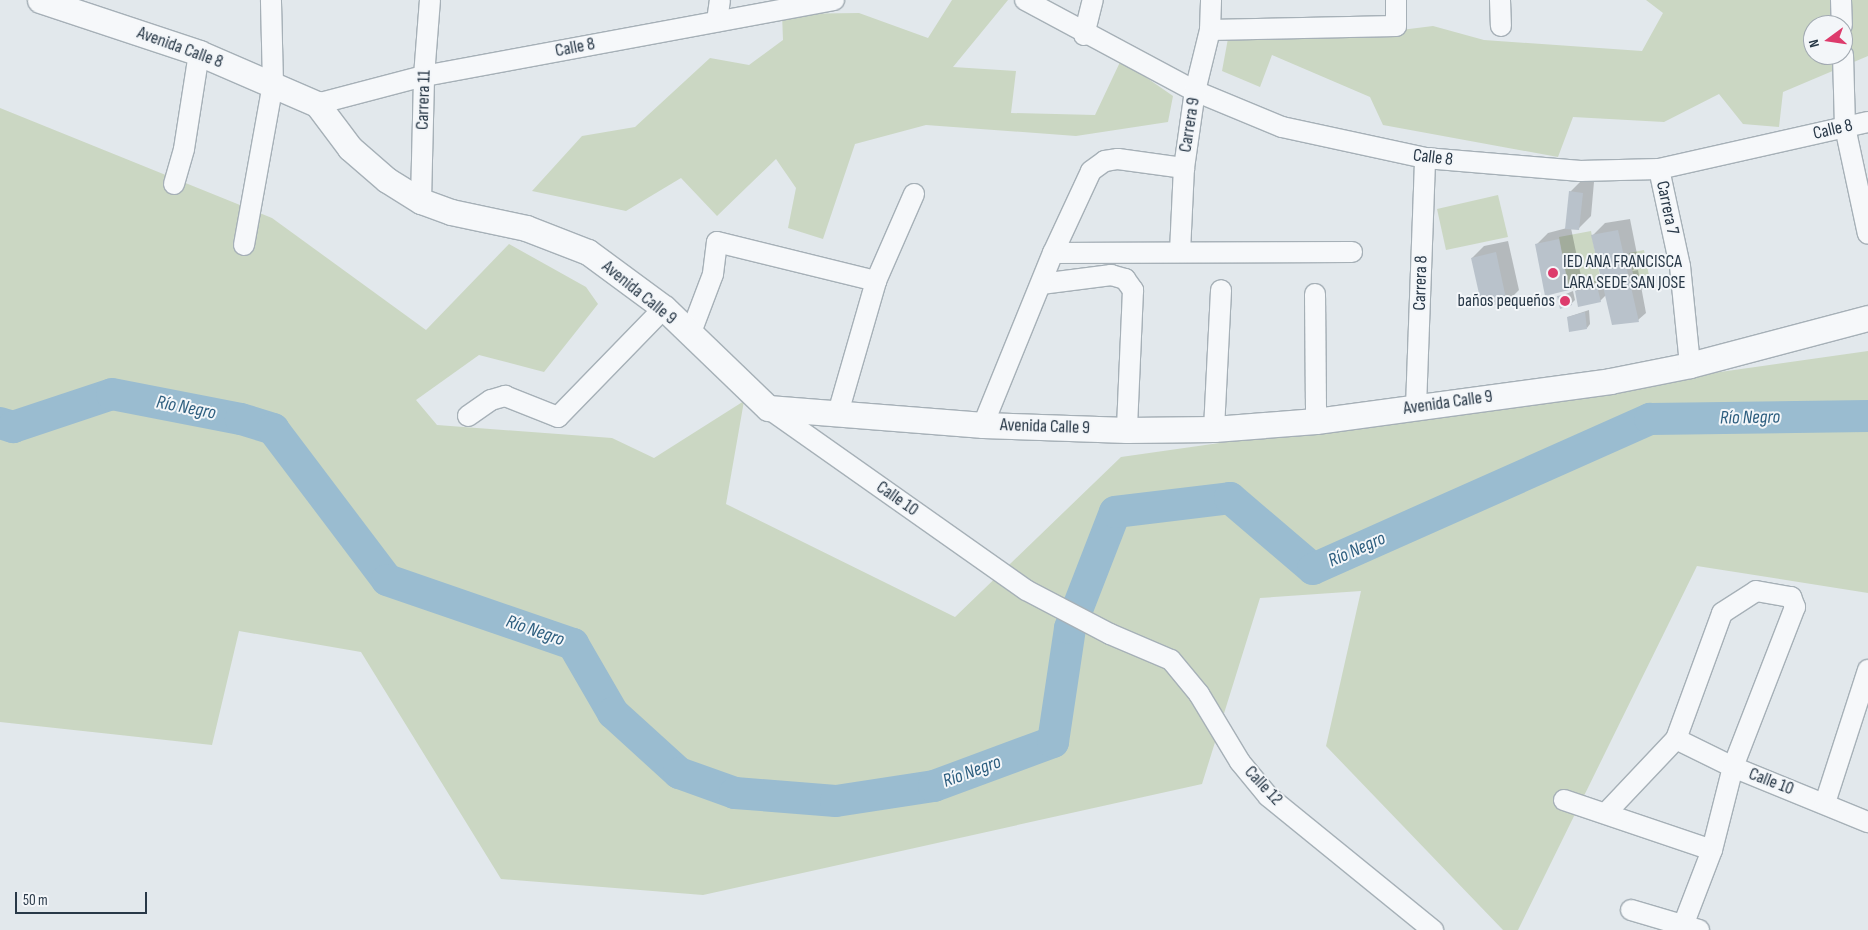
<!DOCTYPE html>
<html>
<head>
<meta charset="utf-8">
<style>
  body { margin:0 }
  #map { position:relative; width:1868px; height:930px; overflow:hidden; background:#e2e8ec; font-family:"Sofia Sans Condensed",sans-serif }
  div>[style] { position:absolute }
  .green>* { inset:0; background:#cbd7c3 }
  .shadow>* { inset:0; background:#0003 }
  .river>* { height:32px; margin:-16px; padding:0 16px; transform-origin:16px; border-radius:16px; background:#9abcd0 }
  .building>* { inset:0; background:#b9c2cb }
  .roads { filter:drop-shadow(1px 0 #a6b0b7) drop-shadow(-1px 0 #a6b0b7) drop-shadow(0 1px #a6b0b7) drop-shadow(0 -1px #a6b0b7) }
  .minor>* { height:20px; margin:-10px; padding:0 10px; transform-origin:10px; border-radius:10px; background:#f6f8fa }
  .tertiary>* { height:25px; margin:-12.5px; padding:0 12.5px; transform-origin:12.5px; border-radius:12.5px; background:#f6f8fa }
  .dots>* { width:14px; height:14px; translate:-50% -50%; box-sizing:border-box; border:2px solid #f3f6f9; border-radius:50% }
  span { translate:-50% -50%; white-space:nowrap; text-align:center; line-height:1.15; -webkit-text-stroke:4px #f3f6f9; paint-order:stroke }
  .street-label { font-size:18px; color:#283847 }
  .poi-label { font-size:18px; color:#283847 }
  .left { translate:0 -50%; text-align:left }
  .right { translate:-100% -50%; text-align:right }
  .water-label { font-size:19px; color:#2d5e7f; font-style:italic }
  .north { position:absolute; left:1803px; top:15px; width:50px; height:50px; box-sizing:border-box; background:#f3f6f9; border:1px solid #a2aab2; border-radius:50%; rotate:256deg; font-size:14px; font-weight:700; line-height:20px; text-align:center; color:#283847 }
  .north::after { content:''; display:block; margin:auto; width:18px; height:22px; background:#dd3b6c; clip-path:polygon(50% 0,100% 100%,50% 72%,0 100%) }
  .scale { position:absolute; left:15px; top:892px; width:132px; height:22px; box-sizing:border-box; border:2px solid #283847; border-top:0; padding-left:6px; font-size:15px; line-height:18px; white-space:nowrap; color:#283847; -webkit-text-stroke:4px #f3f6f9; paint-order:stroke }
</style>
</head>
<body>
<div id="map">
  <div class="green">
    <div style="clip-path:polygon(952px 0,1008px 0,953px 67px,1016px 71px,1011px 113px,1095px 115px,1121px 60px,1173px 96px,1168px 122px,1076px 136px,926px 125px,855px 144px,823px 239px,788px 228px,796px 188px,776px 159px,717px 216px,681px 178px,626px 211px,532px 191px,582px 136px,635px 127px,710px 58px,749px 65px,783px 40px,782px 14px,859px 13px,928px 38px)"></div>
    <div style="clip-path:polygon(evenodd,1646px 0,1868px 0,1868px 56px,1783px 92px,1779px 127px,1743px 124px,1719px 94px,1664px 122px,1573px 117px,1558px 157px,1383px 125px,1370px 97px,1272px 55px,1260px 87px,1222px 71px,1229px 33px,1369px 34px,1433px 26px,1484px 40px,1642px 51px,1663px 13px,1646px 0,1813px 25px,1843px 25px,1843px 55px,1813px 55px,1813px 25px)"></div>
    <div style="clip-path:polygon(0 108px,272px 218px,426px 330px,509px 244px,586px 287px,598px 304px,544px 372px,479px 355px,416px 400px,437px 425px,612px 438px,654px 458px,744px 401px,726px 504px,955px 617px,1121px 457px,1868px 351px,1868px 593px,1697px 566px,1518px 930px,1503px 930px,1326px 746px,1361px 591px,1260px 598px,1202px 784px,703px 895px,501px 879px,361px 652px,239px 631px,212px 745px,0 722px)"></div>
    <div style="clip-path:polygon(1498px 195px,1508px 237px,1446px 250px,1437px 209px)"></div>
    <div style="clip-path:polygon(1591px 231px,1601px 282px,1569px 290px,1559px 237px)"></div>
    <div style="clip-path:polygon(1644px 250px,1651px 286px,1636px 290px,1629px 253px)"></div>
  </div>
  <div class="shadow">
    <div style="clip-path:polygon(1582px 180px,1594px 182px,1591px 216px,1579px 228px,1571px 228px,1581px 276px,1569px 288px,1546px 294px,1536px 245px,1548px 233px,1567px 228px,1570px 192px)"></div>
    <div style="clip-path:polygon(1630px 219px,1639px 264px,1632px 271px,1638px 270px,1646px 313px,1638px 320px,1607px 294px,1600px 301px,1576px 291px,1584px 284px,1601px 279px,1593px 235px,1605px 223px)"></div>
    <div style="clip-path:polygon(1508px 241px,1519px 290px,1507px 302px,1472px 258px,1484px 246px)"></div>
    <div style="clip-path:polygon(1573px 291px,1575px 300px,1571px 304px,1559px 297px)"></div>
    <div style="clip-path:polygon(1589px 310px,1590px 324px,1587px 328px,1568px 317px)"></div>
  </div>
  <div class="river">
    <div style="left:0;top:423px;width:14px;rotate:17deg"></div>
    <div style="left:13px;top:427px;width:104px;rotate:-18.4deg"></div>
    <div style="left:112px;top:394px;width:131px;rotate:11deg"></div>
    <div style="left:241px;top:419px;width:34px;rotate:17deg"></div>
    <div style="left:273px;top:429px;width:189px;rotate:52.9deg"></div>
    <div style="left:387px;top:580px;width:197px;rotate:19deg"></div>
    <div style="left:573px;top:644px;width:80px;rotate:59.9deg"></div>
    <div style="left:613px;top:713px;width:89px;rotate:42.3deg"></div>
    <div style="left:679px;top:773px;width:59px;rotate:19.7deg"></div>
    <div style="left:735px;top:793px;width:101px;rotate:4.5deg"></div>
    <div style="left:836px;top:801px;width:99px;rotate:-8.7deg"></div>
    <div style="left:934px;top:786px;width:127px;rotate:-20.3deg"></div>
    <div style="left:1053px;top:742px;width:115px;rotate:-81.5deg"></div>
    <div style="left:1070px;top:628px;width:124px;rotate:-68.8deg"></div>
    <div style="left:1115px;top:512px;width:116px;rotate:-6.9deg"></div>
    <div style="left:1230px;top:498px;width:109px;rotate:40.5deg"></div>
    <div style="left:1313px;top:569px;width:369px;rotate:-24deg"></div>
    <div style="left:1650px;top:419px;width:218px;rotate:-0.8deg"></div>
  </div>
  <div class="building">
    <div style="clip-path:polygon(1569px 191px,1583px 193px,1579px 230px,1565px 229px)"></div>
    <div style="clip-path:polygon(1618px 230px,1639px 322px,1612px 325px,1591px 235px)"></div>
    <div style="clip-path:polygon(1559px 239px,1569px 290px,1545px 296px,1535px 244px)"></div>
    <div style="clip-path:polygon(1496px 252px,1507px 303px,1482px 307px,1471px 258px)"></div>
    <div style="clip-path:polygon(1597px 286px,1601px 302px,1578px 307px,1575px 291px)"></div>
    <div style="clip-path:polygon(1569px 294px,1572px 305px,1560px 309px,1557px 296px)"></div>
    <div style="clip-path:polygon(1585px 312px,1587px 329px,1569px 332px,1567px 317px)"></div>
  </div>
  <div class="roads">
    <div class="minor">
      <div style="left:1025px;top:0;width:193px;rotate:28.2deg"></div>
      <div style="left:1195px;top:91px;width:94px;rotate:22.5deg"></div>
      <div style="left:1282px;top:127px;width:146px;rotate:12.2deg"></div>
      <div style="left:1425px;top:158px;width:156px;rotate:4.8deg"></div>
      <div style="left:1580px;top:171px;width:79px;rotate:-1.5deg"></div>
      <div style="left:1659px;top:169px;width:214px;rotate:-12.7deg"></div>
      <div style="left:1500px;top:0;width:26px;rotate:88deg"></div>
      <div style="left:1841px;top:0;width:25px;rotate:88deg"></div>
      <div style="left:717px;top:21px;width:21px;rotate:-82deg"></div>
      <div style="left:1210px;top:30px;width:186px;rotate:-1.2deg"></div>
      <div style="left:1396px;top:26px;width:26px;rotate:-90deg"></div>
      <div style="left:1084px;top:35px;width:36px;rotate:-76deg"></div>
      <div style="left:1843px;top:55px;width:72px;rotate:88.4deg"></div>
      <div style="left:1845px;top:127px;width:109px;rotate:77.9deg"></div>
      <div style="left:317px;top:104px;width:111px;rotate:-14.7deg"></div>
      <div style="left:424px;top:76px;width:417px;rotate:-10.5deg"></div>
      <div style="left:1659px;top:169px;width:99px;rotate:77.8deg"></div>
      <div style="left:1680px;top:266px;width:100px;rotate:84.2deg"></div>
      <div style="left:174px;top:184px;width:36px;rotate:-74deg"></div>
      <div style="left:184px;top:149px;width:97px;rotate:-81.1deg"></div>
      <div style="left:421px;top:201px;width:125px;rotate:-88.6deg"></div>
      <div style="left:424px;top:76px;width:76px;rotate:-85.5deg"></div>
      <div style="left:244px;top:245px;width:164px;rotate:-79.8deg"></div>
      <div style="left:273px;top:84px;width:84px;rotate:-91.4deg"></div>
      <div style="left:1180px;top:252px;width:84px;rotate:-87.3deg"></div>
      <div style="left:1184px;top:168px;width:78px;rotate:-81.9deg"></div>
      <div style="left:1195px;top:91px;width:63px;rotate:-76.2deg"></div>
      <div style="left:1210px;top:30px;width:30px;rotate:-88deg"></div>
      <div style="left:1053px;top:253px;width:299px;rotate:-0.2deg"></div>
      <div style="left:1041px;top:284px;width:71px;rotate:-7.3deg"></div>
      <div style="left:1111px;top:275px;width:15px;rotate:16deg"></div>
      <div style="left:1125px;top:279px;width:14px;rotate:54deg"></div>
      <div style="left:1133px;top:290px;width:140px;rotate:92.5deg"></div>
      <div style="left:1315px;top:294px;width:127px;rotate:89.5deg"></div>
      <div style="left:690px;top:335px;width:65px;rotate:-69.3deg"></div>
      <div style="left:713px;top:274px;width:32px;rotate:-83deg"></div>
      <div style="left:717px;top:242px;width:164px;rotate:13.8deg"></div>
      <div style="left:1416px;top:407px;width:249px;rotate:-87.9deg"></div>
      <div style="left:768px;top:408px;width:316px;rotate:35.2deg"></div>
      <div style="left:1026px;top:590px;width:95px;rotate:27.6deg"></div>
      <div style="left:1110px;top:634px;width:66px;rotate:23.1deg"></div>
      <div style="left:1171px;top:660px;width:44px;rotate:50.5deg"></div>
      <div style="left:1199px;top:694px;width:79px;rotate:58.9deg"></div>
      <div style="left:1240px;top:762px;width:44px;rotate:50.5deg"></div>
      <div style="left:1268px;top:796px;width:213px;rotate:39.1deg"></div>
      <div style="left:838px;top:413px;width:137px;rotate:-73.9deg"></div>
      <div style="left:876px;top:281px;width:95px;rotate:-66.4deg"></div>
      <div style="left:468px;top:416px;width:28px;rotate:-35deg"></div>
      <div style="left:491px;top:400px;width:15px;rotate:-16deg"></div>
      <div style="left:505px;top:396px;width:57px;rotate:21.6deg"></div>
      <div style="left:558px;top:417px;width:152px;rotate:-45.8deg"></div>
      <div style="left:983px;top:425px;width:186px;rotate:-67.9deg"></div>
      <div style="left:1053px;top:253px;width:90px;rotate:-65.1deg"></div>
      <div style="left:1091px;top:171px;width:17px;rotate:-36deg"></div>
      <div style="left:1105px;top:161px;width:13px;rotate:-9deg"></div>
      <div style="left:1118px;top:159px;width:67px;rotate:7.8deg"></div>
      <div style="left:1214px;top:429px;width:139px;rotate:-87.1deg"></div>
      <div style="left:1676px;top:739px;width:64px;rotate:26.2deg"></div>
      <div style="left:1733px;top:767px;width:146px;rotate:22.2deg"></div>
      <div style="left:1564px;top:800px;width:156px;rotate:18.7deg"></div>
      <div style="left:1825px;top:803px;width:140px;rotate:-72.1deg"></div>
      <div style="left:1606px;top:813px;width:102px;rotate:-46.6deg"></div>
      <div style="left:1676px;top:739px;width:134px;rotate:-69.9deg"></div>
      <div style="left:1722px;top:613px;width:40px;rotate:-32.9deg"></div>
      <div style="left:1756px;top:591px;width:36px;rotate:10deg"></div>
      <div style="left:1791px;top:597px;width:11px;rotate:68deg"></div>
      <div style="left:1795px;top:607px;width:172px;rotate:111.2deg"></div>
      <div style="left:1733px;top:767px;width:86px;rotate:104.2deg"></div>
      <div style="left:1712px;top:850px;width:78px;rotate:111deg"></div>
      <div style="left:1631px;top:910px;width:71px;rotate:16.4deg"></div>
    </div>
    <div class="tertiary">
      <div style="left:40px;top:0;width:168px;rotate:18.4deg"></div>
      <div style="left:199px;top:53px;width:129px;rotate:23.4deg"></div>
      <div style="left:317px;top:104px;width:55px;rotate:53.1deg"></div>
      <div style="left:350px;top:148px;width:49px;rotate:40.9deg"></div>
      <div style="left:387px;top:180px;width:40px;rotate:32deg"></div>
      <div style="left:421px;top:201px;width:32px;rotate:20deg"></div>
      <div style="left:451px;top:212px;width:77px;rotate:12deg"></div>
      <div style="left:526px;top:228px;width:66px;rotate:21.2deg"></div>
      <div style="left:588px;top:252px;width:94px;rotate:36.4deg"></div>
      <div style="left:664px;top:308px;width:144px;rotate:43.9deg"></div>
      <div style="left:768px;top:408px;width:216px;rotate:4.5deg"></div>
      <div style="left:983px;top:425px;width:144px;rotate:2deg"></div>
      <div style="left:1127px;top:430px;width:87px;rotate:-0.7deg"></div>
      <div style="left:1214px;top:429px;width:102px;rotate:-4.5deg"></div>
      <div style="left:1316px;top:421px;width:297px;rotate:-7.7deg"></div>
      <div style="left:1610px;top:381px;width:82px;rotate:-11.3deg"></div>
      <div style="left:1690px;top:365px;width:184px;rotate:-14.8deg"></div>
    </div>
  </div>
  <div class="dots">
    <div style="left:1553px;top:273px;background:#dd3b6c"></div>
    <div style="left:1565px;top:301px;background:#dd3b6c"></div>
  </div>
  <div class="street-label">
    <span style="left:180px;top:48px;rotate:20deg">Avenida Calle 8</span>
    <span style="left:575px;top:48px;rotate:-11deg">Calle 8</span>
    <span style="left:424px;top:100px;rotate:-88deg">Carrera 11</span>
    <span style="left:1190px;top:125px;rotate:-81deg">Carrera 9</span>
    <span style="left:1833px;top:130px;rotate:-13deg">Calle 8</span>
    <span style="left:1433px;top:158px;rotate:7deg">Calle 8</span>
    <span style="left:1667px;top:208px;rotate:78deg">Carrera 7</span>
    <span style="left:1421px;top:283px;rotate:-88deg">Carrera 8</span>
    <span style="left:639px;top:293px;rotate:39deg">Avenida Calle 9</span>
    <span style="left:1448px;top:403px;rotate:-8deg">Avenida Calle 9</span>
    <span style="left:1045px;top:427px;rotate:2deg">Avenida Calle 9</span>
    <span style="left:897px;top:499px;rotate:35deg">Calle 10</span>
    <span style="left:1771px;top:782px;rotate:21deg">Calle 10</span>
    <span style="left:1263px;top:786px;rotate:47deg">Calle 12</span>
  </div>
  <div class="poi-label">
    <span class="left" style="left:1563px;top:273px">IED ANA FRANCISCA<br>LARA SEDE SAN JOSE</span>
    <span class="right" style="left:1555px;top:301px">baños pequeños</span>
  </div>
  <div class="water-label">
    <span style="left:186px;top:408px;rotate:11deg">Río Negro</span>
    <span style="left:1750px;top:418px;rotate:-1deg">Río Negro</span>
    <span style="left:1357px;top:550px;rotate:-24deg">Río Negro</span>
    <span style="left:535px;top:631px;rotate:19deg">Río Negro</span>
    <span style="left:972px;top:772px;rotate:-20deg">Río Negro</span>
  </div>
  <div class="north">N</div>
  <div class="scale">50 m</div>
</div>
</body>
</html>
